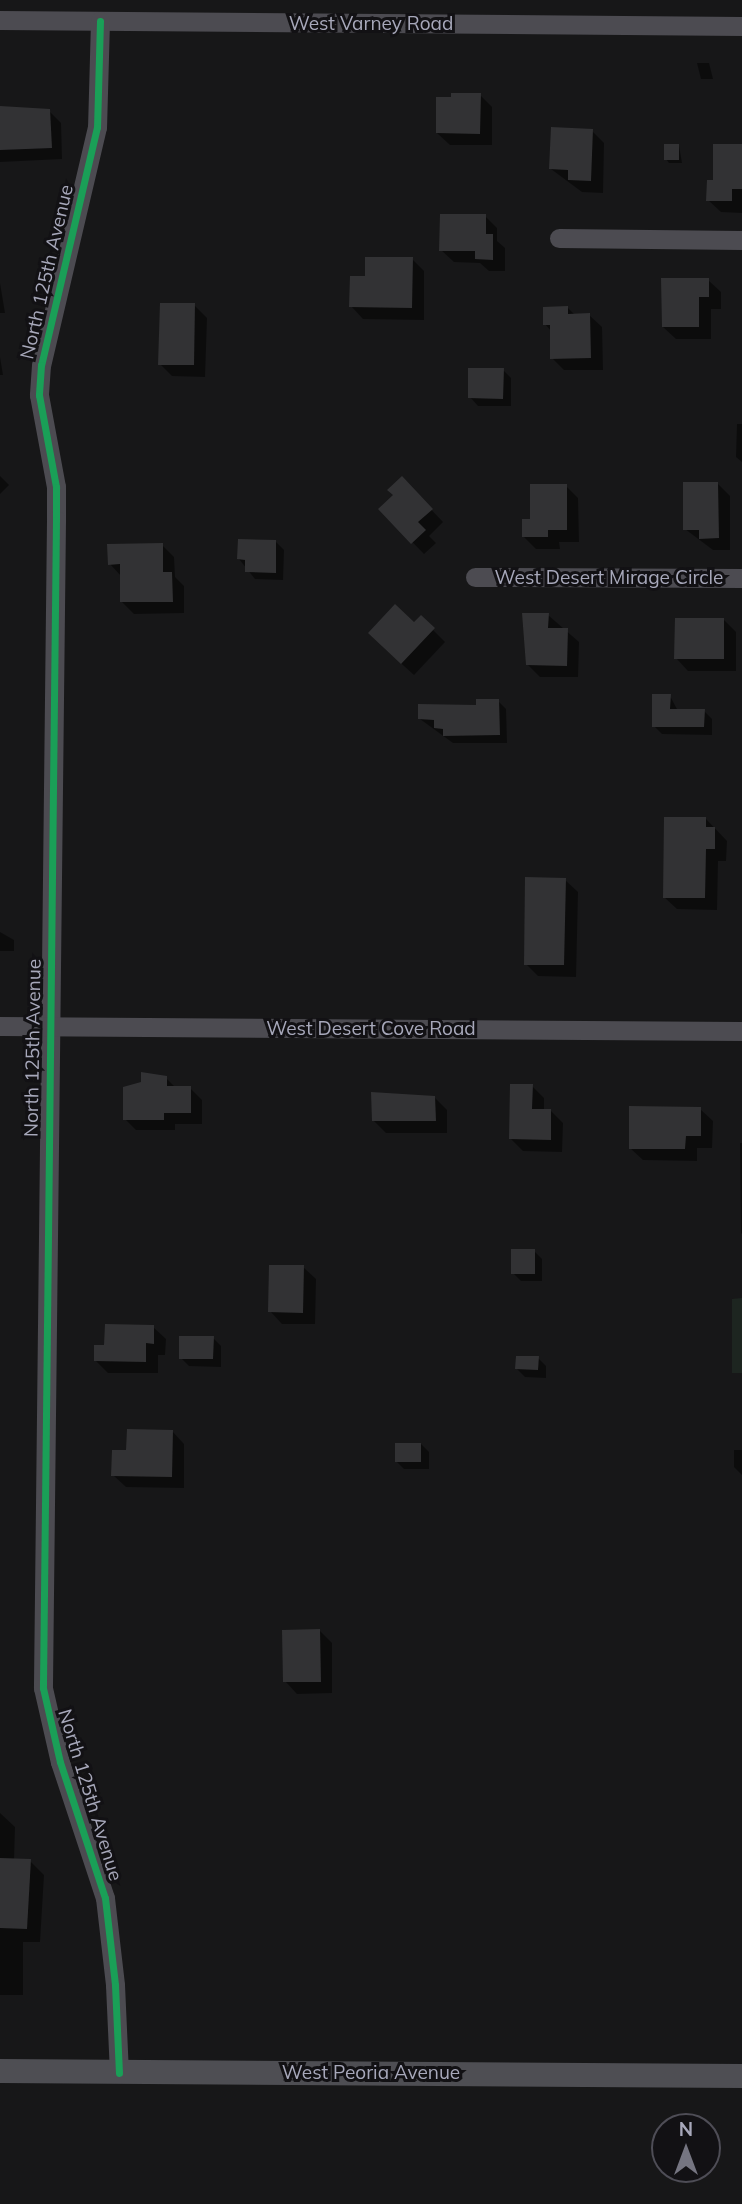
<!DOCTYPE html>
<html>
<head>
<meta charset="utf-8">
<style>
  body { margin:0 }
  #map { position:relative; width:742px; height:2204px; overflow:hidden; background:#171718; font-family:Mulish,sans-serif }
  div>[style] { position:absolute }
  .green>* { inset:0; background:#1d2520 }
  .shadow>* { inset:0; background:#0007 }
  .building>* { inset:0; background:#323234 }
  .minor>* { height:19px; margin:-9.5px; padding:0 9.5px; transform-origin:9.5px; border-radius:9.5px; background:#4c4b51 }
  .major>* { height:24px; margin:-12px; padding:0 12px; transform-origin:12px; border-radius:12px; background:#4e4e53 }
  .cycleway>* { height:7px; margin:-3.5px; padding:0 3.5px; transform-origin:3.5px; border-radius:3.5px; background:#1a9f57 }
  span { translate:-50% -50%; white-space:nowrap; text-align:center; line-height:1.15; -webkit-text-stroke:6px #121114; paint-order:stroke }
  .street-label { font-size:19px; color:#a7a8ba }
  .north { position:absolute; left:651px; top:2113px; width:70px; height:70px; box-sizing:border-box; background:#121114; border:2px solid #4e4d56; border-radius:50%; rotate:0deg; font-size:19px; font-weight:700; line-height:28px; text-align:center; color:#a7a8ba }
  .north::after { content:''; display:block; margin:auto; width:24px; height:32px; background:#757581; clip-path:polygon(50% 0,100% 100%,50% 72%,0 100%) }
</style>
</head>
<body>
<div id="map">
  <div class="green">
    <div style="clip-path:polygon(742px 1298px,742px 1373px,732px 1373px,732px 1299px)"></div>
  </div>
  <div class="shadow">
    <div style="clip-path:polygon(697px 63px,709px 63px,713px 79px,701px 79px)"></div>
    <div style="clip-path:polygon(480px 95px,492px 107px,492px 145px,450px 145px,437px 133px)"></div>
    <div style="clip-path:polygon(0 109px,49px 111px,61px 123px,62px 159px,0 162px)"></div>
    <div style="clip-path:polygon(592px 131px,604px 143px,603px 193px,582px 192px,551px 169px)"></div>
    <div style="clip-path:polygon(679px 146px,682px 163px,669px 163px,666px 159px)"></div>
    <div style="clip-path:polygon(742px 146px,742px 213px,721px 212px,708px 200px,715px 181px)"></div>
    <div style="clip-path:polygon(485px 216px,497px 228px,497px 241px,505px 248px,505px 271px,489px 271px,480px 263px,454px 262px,441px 250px)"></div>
    <div style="clip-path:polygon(412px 259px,424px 271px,424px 320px,363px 319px,351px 306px)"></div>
    <div style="clip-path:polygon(708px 280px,721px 292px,721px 309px,711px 309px,711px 339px,676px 339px,663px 327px)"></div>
    <div style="clip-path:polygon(0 283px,5px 313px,0 313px)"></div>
    <div style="clip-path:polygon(194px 305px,207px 318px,205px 377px,172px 376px,160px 364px)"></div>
    <div style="clip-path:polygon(568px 308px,575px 315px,589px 315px,602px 327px,603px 370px,564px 370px,552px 358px,551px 331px,545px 324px)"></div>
    <div style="clip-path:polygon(0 357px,3px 375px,0 375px)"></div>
    <div style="clip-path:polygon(503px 370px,511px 378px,511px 406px,478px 406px,470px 397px)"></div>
    <div style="clip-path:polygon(737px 424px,742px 424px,742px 462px,736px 457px)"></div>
    <div style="clip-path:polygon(0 476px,9px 485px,0 494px)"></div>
    <div style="clip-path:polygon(402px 479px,443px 522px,429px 536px,436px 543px,424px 554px,380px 509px,395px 495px)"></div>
    <div style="clip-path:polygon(717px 483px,730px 496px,730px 550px,713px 550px,685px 529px)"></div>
    <div style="clip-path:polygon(566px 486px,578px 498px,579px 542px,559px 542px,560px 549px,536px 549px,524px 537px,532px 521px)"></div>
    <div style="clip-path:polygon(276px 542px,284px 550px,283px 580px,255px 579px,239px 559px)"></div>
    <div style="clip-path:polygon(162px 545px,174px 557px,175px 577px,184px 586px,184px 613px,134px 614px,122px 602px,121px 576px,110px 564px)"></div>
    <div style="clip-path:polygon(548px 615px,579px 642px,578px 677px,540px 677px,527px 664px)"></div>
    <div style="clip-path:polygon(421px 618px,445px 642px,414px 675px,382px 646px)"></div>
    <div style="clip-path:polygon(724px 620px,736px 632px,736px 671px,688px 671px,676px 658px)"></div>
    <div style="clip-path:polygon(670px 696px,678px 711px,704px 711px,712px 719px,712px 735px,662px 734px,654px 726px)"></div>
    <div style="clip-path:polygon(498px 701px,506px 709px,507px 743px,453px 743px,420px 719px)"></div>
    <div style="clip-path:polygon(706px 819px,727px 841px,726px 861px,718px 861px,717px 910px,677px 909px,664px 897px)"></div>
    <div style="clip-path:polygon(565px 880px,578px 892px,576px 977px,538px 976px,526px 964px)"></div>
    <div style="clip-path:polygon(0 932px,14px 940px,14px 951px,0 951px)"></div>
    <div style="clip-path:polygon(166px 1078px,176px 1088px,190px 1088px,202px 1100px,202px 1124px,175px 1124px,175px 1130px,136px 1130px,125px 1119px)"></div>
    <div style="clip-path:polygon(532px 1086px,544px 1098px,544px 1111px,551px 1111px,563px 1123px,562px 1152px,523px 1151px,511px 1139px)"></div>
    <div style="clip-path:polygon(435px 1098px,447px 1110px,447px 1133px,386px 1133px,373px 1120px)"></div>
    <div style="clip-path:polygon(700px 1109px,713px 1121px,712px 1148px,697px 1148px,697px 1161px,643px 1160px,630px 1148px)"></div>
    <div style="clip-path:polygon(740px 1143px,742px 1143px,742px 1234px,741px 1233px)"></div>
    <div style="clip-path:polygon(534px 1251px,542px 1259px,542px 1281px,521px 1281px,513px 1273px)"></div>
    <div style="clip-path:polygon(303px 1267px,316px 1279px,315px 1324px,282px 1324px,270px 1311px)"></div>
    <div style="clip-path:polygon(153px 1327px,166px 1339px,165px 1355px,158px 1355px,158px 1373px,108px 1373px,96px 1361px,106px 1347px)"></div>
    <div style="clip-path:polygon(213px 1338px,221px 1346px,221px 1367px,189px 1366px,181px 1358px)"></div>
    <div style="clip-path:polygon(538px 1358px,546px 1366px,546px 1378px,525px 1377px,517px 1369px)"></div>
    <div style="clip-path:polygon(172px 1431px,184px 1444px,184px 1488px,126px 1487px,113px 1475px)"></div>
    <div style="clip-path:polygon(421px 1444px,429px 1452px,429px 1469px,404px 1469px,396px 1461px)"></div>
    <div style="clip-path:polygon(734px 1450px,742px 1450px,742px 1475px,734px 1467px)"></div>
    <div style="clip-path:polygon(320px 1631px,332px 1643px,332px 1693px,297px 1694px,285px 1681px)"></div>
    <div style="clip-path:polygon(0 1813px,15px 1827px,14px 1860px,30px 1861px,44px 1875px,40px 1942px,23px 1942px,23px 1995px,0 1995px)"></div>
  </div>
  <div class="building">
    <div style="clip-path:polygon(451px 93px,481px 93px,480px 134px,436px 133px,436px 97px,451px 97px)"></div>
    <div style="clip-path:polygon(0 106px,50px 109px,52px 148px,0 150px)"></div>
    <div style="clip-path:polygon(551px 127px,593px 129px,591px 181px,568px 180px,568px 170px,549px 169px)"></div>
    <div style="clip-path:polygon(664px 144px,679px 144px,679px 160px,664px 160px)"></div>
    <div style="clip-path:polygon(713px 144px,742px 144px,742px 189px,732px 189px,732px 201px,706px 201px,707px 180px,713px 180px)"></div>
    <div style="clip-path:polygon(440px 214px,486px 214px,486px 234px,493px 234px,493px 260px,475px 259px,475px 251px,439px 251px)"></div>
    <div style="clip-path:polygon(365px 257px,413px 257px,412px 308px,349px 307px,350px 276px,365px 276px)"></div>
    <div style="clip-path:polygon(661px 278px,709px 278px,709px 297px,699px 297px,699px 327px,662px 327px)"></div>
    <div style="clip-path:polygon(160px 303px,195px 303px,194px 365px,158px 365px)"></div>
    <div style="clip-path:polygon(568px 306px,568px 314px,590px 313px,591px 358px,550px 359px,550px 325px,543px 325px,543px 307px)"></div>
    <div style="clip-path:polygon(468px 368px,504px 368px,503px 399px,468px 398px)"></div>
    <div style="clip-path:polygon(402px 476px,433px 509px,418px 522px,426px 530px,411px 544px,378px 509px,393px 495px,387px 490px)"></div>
    <div style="clip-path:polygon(683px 482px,718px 482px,719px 538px,699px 539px,699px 530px,683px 530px)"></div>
    <div style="clip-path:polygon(530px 484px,567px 484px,567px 530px,548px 530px,548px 537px,522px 537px,522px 519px,530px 519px)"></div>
    <div style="clip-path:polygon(238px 539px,276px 540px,276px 573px,245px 572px,245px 560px,237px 559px)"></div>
    <div style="clip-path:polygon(163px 543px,163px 572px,172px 572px,173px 602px,120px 602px,120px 564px,108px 565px,107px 544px)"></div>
    <div style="clip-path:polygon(395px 604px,414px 622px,421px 615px,435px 628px,401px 664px,368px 633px)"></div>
    <div style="clip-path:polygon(522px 613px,549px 613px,548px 628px,568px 628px,567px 666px,526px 665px)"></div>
    <div style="clip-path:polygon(675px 618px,724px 618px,724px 659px,674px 659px)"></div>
    <div style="clip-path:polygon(652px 694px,671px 694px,670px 709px,705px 709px,704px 727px,652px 727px)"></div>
    <div style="clip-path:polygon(476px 699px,499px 699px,500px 735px,443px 736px,443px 729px,434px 728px,434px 720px,418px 719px,418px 704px,476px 705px)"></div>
    <div style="clip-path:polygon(664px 817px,706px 817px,706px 827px,715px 827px,715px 849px,706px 849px,705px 898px,663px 898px)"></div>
    <div style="clip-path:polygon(525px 877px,566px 878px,564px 965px,524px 965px)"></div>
    <div style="clip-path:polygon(141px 1072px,167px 1076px,167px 1086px,191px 1086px,191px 1113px,164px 1113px,164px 1120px,123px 1120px,123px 1087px,141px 1082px)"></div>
    <div style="clip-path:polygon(510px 1084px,533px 1084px,532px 1109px,551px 1109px,551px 1140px,509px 1139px)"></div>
    <div style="clip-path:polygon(371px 1092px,435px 1096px,436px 1121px,372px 1121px)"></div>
    <div style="clip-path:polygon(629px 1106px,701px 1107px,701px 1136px,686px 1136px,685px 1149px,629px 1149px)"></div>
    <div style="clip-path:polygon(511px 1249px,535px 1249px,535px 1274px,511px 1274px)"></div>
    <div style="clip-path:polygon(269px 1265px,304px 1265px,303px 1313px,268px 1312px)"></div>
    <div style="clip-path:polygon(105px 1324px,154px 1325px,154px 1344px,146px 1343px,146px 1362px,94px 1361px,94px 1345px,104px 1345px)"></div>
    <div style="clip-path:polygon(179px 1336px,214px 1336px,213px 1359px,179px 1359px)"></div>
    <div style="clip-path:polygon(516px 1356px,539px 1356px,538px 1370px,515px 1369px)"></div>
    <div style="clip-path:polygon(127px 1429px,173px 1430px,172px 1477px,111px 1476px,112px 1450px,126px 1450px)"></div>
    <div style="clip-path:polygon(395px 1443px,421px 1443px,421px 1462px,395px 1462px)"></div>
    <div style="clip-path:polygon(320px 1629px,321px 1682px,283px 1682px,282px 1630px)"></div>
    <div style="clip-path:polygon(0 1858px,31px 1859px,27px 1929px,0 1928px)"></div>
  </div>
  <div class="minor">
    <div style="left:0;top:20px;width:742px;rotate:0.46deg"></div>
    <div style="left:100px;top:21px;width:106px;rotate:91.6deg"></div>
    <div style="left:97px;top:127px;width:244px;rotate:103.2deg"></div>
    <div style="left:41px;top:365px;width:30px;rotate:94deg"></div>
    <div style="left:39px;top:395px;width:94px;rotate:79.5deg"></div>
    <div style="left:56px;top:487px;width:33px;rotate:90deg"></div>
    <div style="left:56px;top:520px;width:1168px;rotate:90.64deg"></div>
    <div style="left:43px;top:1688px;width:76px;rotate:77.1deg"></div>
    <div style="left:60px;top:1762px;width:143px;rotate:71.7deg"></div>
    <div style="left:105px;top:1898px;width:88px;rotate:83.4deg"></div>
    <div style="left:115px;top:1985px;width:88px;rotate:87.4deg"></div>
    <div style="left:559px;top:238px;width:183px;rotate:0.6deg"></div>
    <div style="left:475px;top:577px;width:267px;rotate:0.2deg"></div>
    <div style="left:0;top:1026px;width:742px;rotate:0.39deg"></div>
  </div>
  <div class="major">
    <div style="left:0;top:2071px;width:742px;rotate:0.39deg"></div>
  </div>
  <div class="cycleway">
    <div style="left:100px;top:21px;width:106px;rotate:91.6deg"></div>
    <div style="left:97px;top:127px;width:244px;rotate:103.2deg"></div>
    <div style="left:41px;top:365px;width:30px;rotate:94deg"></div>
    <div style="left:39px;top:395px;width:94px;rotate:79.5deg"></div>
    <div style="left:56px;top:487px;width:33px;rotate:90deg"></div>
    <div style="left:56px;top:520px;width:1168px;rotate:90.64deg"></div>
    <div style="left:43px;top:1688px;width:76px;rotate:77.1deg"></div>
    <div style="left:60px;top:1762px;width:143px;rotate:71.7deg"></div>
    <div style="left:105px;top:1898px;width:88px;rotate:83.4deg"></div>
    <div style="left:115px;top:1985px;width:88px;rotate:87.4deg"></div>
  </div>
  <div class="street-label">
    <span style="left:371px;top:24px">West Varney Road</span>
    <span style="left:47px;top:272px;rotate:-77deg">North 125th Avenue</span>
    <span style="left:609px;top:578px">West Desert Mirage Circle</span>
    <span style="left:371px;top:1029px">West Desert Cove Road</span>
    <span style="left:33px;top:1048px;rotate:-89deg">North 125th Avenue</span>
    <span style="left:90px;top:1795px;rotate:73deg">North 125th Avenue</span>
    <span style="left:371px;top:2073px">West Peoria Avenue</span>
  </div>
  <div class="north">N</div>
</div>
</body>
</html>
